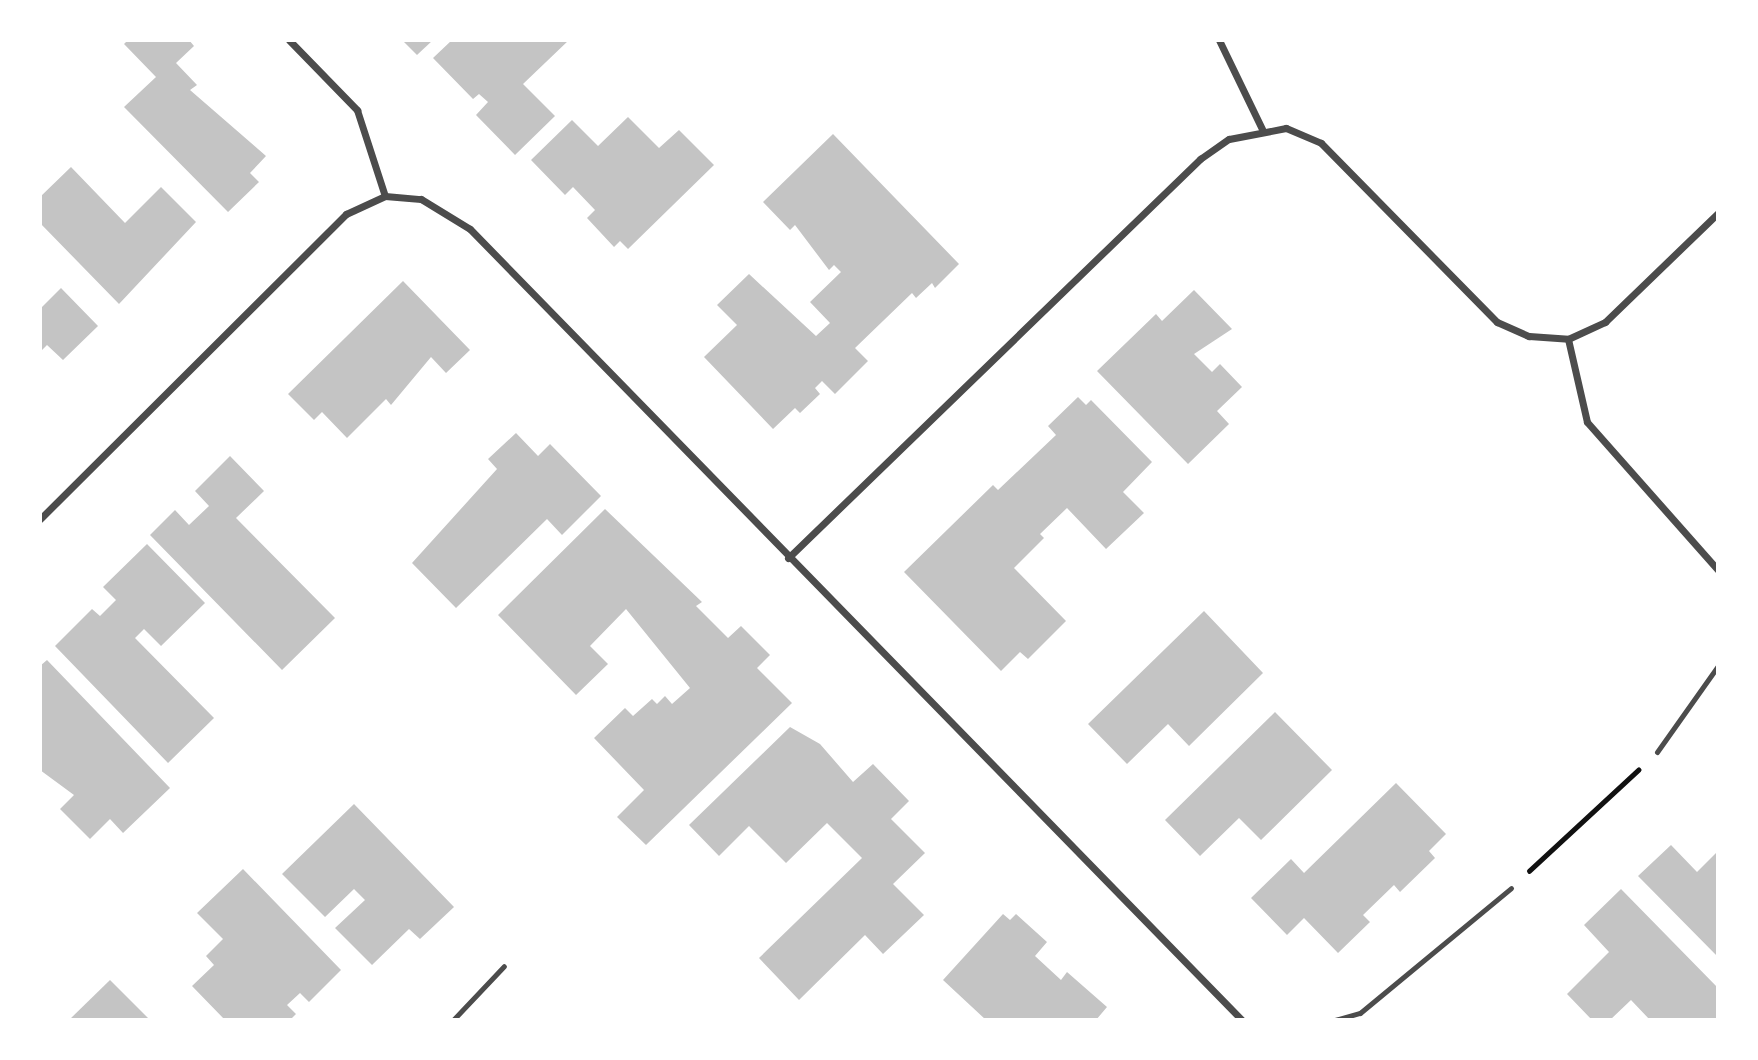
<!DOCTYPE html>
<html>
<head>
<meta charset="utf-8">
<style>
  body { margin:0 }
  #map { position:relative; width:1758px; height:1060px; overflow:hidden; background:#fff; font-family:Lora,serif }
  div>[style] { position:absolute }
  .building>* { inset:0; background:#c4c4c4 }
  .path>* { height:4.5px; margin:-2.25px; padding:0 2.25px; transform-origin:2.25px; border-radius:2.25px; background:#111 }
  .service>* { height:5px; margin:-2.5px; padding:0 2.5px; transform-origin:2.5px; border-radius:2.5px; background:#4c4c4c }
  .minor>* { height:7px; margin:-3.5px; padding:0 3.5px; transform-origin:3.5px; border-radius:3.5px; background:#4c4c4c }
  span { translate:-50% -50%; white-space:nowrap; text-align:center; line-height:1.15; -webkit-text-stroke:5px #fff; paint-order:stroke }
  .frame { position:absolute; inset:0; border:42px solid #fff; pointer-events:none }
</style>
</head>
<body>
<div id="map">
  <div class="building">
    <div style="clip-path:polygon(128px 40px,189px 40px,194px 46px,176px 63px,197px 85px,190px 90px,266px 156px,250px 173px,259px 182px,228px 212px,124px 107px,156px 77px,124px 44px)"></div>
    <div style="clip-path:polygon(402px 40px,433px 40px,417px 55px)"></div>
    <div style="clip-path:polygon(452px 40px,569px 40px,523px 84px,555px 116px,515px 155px,476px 115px,488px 102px,479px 94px,473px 99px,433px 58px)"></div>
    <div style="clip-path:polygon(628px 117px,659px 148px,679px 130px,714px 165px,628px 249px,620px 241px,614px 247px,587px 218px,595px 210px,573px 187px,565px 195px,531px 160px,572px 120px,598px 146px)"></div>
    <div style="clip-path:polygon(833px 134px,959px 264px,935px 288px,932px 283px,916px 298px,912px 293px,855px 348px,868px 361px,835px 394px,822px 381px,815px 388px,820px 394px,800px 413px,795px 408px,773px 429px,704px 357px,737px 325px,717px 305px,749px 274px,816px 336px,830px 323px,810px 302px,841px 272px,834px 265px,829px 270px,795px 225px,790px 230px,763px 202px)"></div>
    <div style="clip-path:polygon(71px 167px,125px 223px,161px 187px,196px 222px,119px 304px,40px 223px,40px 197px)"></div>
    <div style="clip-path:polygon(403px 281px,470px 350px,446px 373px,431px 357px,391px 405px,386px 399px,347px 438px,322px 412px,314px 420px,288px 394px)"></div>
    <div style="clip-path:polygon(61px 288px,98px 326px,63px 360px,47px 345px,40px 352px,40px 309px)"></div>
    <div style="clip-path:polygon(1194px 290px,1232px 329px,1194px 354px,1212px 372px,1220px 364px,1242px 387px,1217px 411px,1229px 424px,1188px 464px,1097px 371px,1156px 314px,1162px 321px)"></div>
    <div style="clip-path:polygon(1078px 397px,1086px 405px,1091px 400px,1152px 462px,1123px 492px,1144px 513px,1106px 549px,1067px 508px,1040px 534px,1044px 538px,1014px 568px,1066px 621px,1028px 659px,1020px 652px,1001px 671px,904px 572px,993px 485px,998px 490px,1056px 435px,1048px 426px)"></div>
    <div style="clip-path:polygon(516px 433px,538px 456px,550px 444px,601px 496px,562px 535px,547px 519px,456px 608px,412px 563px,497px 469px,488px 459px)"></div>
    <div style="clip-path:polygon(230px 456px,264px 491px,236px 518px,335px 618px,282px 670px,150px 535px,175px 510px,189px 525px,209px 506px,195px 491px)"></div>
    <div style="clip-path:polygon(605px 509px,702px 602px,696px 606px,728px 638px,741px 626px,770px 655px,757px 668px,792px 703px,646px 845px,617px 817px,644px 790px,594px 738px,625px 708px,633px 716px,652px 699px,657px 704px,665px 696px,672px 704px,690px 688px,626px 609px,590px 646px,608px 664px,576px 695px,498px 615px)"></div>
    <div style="clip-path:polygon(147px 544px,205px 603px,161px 646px,144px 629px,135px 638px,214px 718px,168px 763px,55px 646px,92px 609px,100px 616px,116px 600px,103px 587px)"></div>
    <div style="clip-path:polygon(1204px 611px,1263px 673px,1189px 746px,1168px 724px,1127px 764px,1088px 724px)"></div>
    <div style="clip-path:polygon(47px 660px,170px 788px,123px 833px,110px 819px,90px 839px,60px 809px,74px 795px,40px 770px,40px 666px)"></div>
    <div style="clip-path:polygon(1275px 712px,1332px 770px,1261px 840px,1239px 818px,1200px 856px,1165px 820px)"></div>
    <div style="clip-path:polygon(790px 727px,820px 744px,853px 782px,873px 764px,909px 801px,891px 819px,925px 853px,893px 884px,924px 915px,883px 954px,865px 935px,799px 1000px,759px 958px,862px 858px,827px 823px,786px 863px,749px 826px,719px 856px,689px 825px)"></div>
    <div style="clip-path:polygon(1396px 783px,1446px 834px,1429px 851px,1435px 858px,1400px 892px,1394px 885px,1363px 915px,1370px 922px,1338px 953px,1304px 918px,1287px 935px,1251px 898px,1291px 859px,1304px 873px)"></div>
    <div style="clip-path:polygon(354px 804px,454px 907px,420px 939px,409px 929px,372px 965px,335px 928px,365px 900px,354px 889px,325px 917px,282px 874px)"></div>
    <div style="clip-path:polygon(1671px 845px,1697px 872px,1718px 851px,1718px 957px,1638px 876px)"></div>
    <div style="clip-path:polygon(243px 869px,341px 970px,309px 1002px,300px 993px,287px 1005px,296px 1014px,290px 1020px,225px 1020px,192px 986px,214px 965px,206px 956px,223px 939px,197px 913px)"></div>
    <div style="clip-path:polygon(1621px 889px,1718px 988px,1718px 1020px,1650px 1020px,1631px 1000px,1610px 1020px,1592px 1020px,1567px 994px,1609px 952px,1584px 925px)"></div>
    <div style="clip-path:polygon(1003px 914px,1010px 920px,1016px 914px,1047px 942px,1035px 956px,1061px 980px,1067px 972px,1107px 1007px,1096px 1020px,986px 1020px,943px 980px)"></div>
    <div style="clip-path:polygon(110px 980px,150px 1020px,69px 1020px)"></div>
  </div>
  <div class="path">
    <div style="left:1529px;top:871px;width:149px;rotate:-42.8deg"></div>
  </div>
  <div class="service">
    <div style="left:1657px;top:752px;width:105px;rotate:-54.7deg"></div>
    <div style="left:453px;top:1020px;width:74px;rotate:-46.6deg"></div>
    <div style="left:1335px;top:1020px;width:26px;rotate:-16deg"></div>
    <div style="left:1360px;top:1013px;width:196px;rotate:-39.6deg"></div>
  </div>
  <div class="minor">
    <div style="left:289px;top:40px;width:98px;rotate:45.8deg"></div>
    <div style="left:357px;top:110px;width:90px;rotate:72deg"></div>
    <div style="left:1219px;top:40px;width:99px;rotate:64.2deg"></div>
    <div style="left:1568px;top:339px;width:85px;rotate:77.1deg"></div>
    <div style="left:1587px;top:422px;width:198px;rotate:48.5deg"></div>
    <div style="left:40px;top:519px;width:432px;rotate:-44.9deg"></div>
    <div style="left:346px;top:214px;width:43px;rotate:-24.8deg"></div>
    <div style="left:385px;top:196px;width:36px;rotate:5deg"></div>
    <div style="left:421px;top:199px;width:57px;rotate:31.5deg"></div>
    <div style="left:470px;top:229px;width:1105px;rotate:45.7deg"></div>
    <div style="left:788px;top:558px;width:574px;rotate:-44.08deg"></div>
    <div style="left:1200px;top:159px;width:35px;rotate:-35deg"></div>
    <div style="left:1229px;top:139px;width:58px;rotate:-10.9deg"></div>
    <div style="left:1286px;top:128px;width:38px;rotate:23deg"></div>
    <div style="left:1321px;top:143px;width:251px;rotate:45.5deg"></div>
    <div style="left:1497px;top:322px;width:35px;rotate:24deg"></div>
    <div style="left:1529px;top:336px;width:39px;rotate:4deg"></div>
    <div style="left:1568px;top:339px;width:41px;rotate:-24.7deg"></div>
    <div style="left:1605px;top:322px;width:157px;rotate:-44deg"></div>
  </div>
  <div class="frame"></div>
</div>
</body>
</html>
